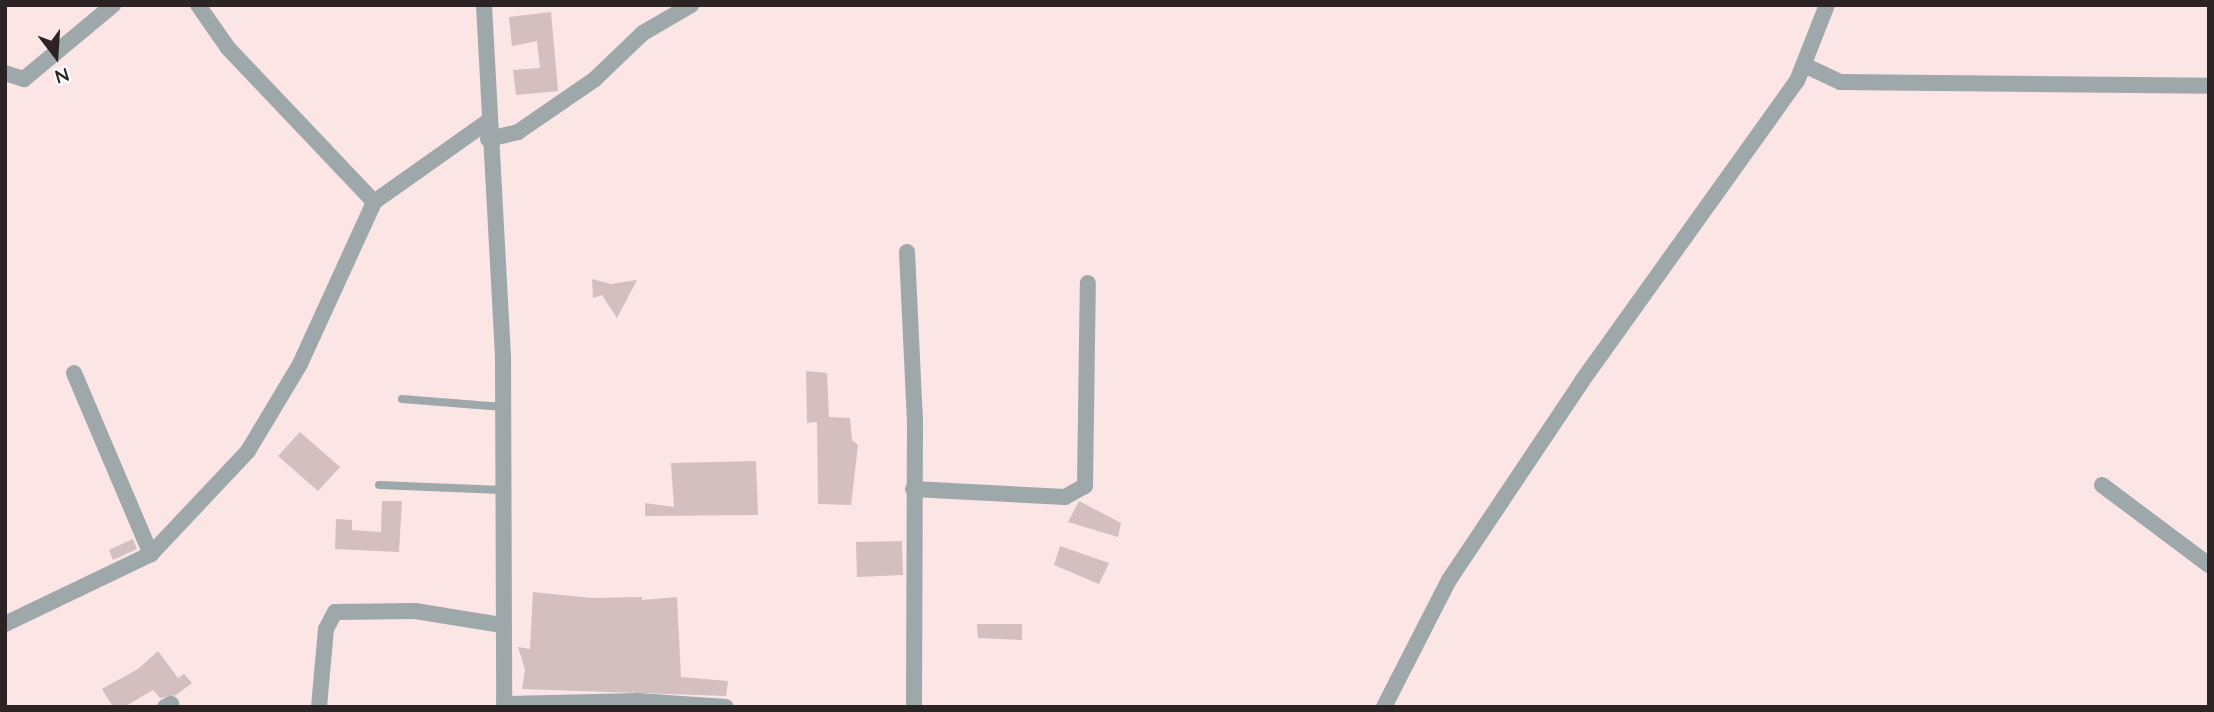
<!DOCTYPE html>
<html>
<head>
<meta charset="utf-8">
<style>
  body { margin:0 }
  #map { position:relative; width:2214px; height:712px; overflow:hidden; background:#fbe5e5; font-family:Quicksand,sans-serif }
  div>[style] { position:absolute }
  .building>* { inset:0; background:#d3bfbf }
  .lane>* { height:8px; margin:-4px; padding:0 4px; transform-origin:4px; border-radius:4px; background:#9ea7a9 }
  .street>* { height:16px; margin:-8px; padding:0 8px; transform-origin:8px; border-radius:8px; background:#9ea7a9 }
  span { translate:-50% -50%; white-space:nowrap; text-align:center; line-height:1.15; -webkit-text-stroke:5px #fff; paint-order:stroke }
  .frame { position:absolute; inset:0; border:7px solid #2c2424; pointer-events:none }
  .north { position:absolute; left:21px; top:21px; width:70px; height:70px; -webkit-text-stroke:5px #fff; paint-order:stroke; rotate:163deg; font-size:19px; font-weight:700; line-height:28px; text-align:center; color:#2c2424 }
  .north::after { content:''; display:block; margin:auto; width:24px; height:32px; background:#2c2424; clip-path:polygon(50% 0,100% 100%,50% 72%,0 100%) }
</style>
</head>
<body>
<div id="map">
  <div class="building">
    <div style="clip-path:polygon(551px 12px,558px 91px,516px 95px,513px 70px,540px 68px,537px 41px,512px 46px,509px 17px)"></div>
    <div style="clip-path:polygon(592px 279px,611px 284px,637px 280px,617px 318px,602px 295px,593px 298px)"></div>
    <div style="clip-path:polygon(806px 371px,827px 373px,829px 417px,850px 418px,852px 440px,858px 445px,851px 505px,818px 504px,817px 422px,807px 423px)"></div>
    <div style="clip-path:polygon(300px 432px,340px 467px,318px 491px,278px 456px)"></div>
    <div style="clip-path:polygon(756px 461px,758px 515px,645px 516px,645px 503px,674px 507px,671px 463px)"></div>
    <div style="clip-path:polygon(382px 501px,402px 501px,399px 552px,335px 549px,336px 519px,352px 520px,352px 530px,381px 532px)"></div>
    <div style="clip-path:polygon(1079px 501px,1121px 523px,1118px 537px,1068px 522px)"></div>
    <div style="clip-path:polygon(133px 539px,137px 549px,113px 560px,109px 550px)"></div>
    <div style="clip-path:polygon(902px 541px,903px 575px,857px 577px,856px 542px)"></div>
    <div style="clip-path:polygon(1060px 546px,1109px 563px,1099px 584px,1054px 565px)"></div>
    <div style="clip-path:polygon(533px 592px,591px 598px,642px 597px,642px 600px,677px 597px,681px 677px,728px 681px,726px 696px,522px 689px,525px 670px,518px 647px,530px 649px)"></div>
    <div style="clip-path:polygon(977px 624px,1022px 624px,1022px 640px,978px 638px)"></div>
    <div style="clip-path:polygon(158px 651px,178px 678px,184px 674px,192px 683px,176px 695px,160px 698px,153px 690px,124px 707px,113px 707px,102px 689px,138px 669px)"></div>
  </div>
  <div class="lane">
    <div style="left:402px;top:399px;width:101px;rotate:4.5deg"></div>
    <div style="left:379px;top:485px;width:123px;rotate:2.3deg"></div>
  </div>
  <div class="street">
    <div style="left:198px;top:5px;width:52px;rotate:55.1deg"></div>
    <div style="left:228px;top:48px;width:212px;rotate:46.5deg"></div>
    <div style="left:484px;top:5px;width:352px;rotate:86.9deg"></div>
    <div style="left:503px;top:356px;width:351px;rotate:89.8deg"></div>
    <div style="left:1804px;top:65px;width:40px;rotate:25deg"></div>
    <div style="left:1840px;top:82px;width:369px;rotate:0.6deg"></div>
    <div style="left:5px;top:73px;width:20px;rotate:18deg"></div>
    <div style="left:24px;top:79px;width:116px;rotate:-39.7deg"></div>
    <div style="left:488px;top:139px;width:31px;rotate:-13deg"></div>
    <div style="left:518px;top:132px;width:93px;rotate:-34.5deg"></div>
    <div style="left:595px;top:79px;width:66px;rotate:-43.8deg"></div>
    <div style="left:643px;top:33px;width:56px;rotate:-30.3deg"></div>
    <div style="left:907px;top:252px;width:168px;rotate:87.3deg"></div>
    <div style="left:915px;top:420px;width:287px;rotate:90.2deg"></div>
    <div style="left:74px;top:373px;width:197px;rotate:67deg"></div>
    <div style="left:2102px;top:485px;width:134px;rotate:36.8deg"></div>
    <div style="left:913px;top:489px;width:152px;rotate:3deg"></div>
    <div style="left:1065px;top:497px;width:23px;rotate:-29deg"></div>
    <div style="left:1085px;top:486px;width:203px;rotate:-89.2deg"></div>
    <div style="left:5px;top:624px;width:162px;rotate:-25.6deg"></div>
    <div style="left:151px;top:554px;width:141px;rotate:-46.7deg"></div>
    <div style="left:248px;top:451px;width:101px;rotate:-59.1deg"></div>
    <div style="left:300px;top:364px;width:178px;rotate:-65.4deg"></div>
    <div style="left:374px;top:202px;width:138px;rotate:-35.3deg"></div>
    <div style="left:504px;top:704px;width:134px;rotate:-1.3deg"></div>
    <div style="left:638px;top:701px;width:88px;rotate:3.9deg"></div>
    <div style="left:165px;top:707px;width:7px;rotate:-27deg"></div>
    <div style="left:319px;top:707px;width:78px;rotate:-84.9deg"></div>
    <div style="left:326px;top:629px;width:19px;rotate:-62deg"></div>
    <div style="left:335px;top:612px;width:80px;rotate:-0.7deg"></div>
    <div style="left:415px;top:611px;width:87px;rotate:9.2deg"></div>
    <div style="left:1384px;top:707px;width:143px;rotate:-62.9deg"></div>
    <div style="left:1449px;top:580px;width:239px;rotate:-56.2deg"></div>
    <div style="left:1582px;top:381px;width:369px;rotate:-54.4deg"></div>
    <div style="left:1797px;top:81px;width:82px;rotate:-68.5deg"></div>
  </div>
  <div class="frame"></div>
  <div class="north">N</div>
</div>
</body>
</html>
